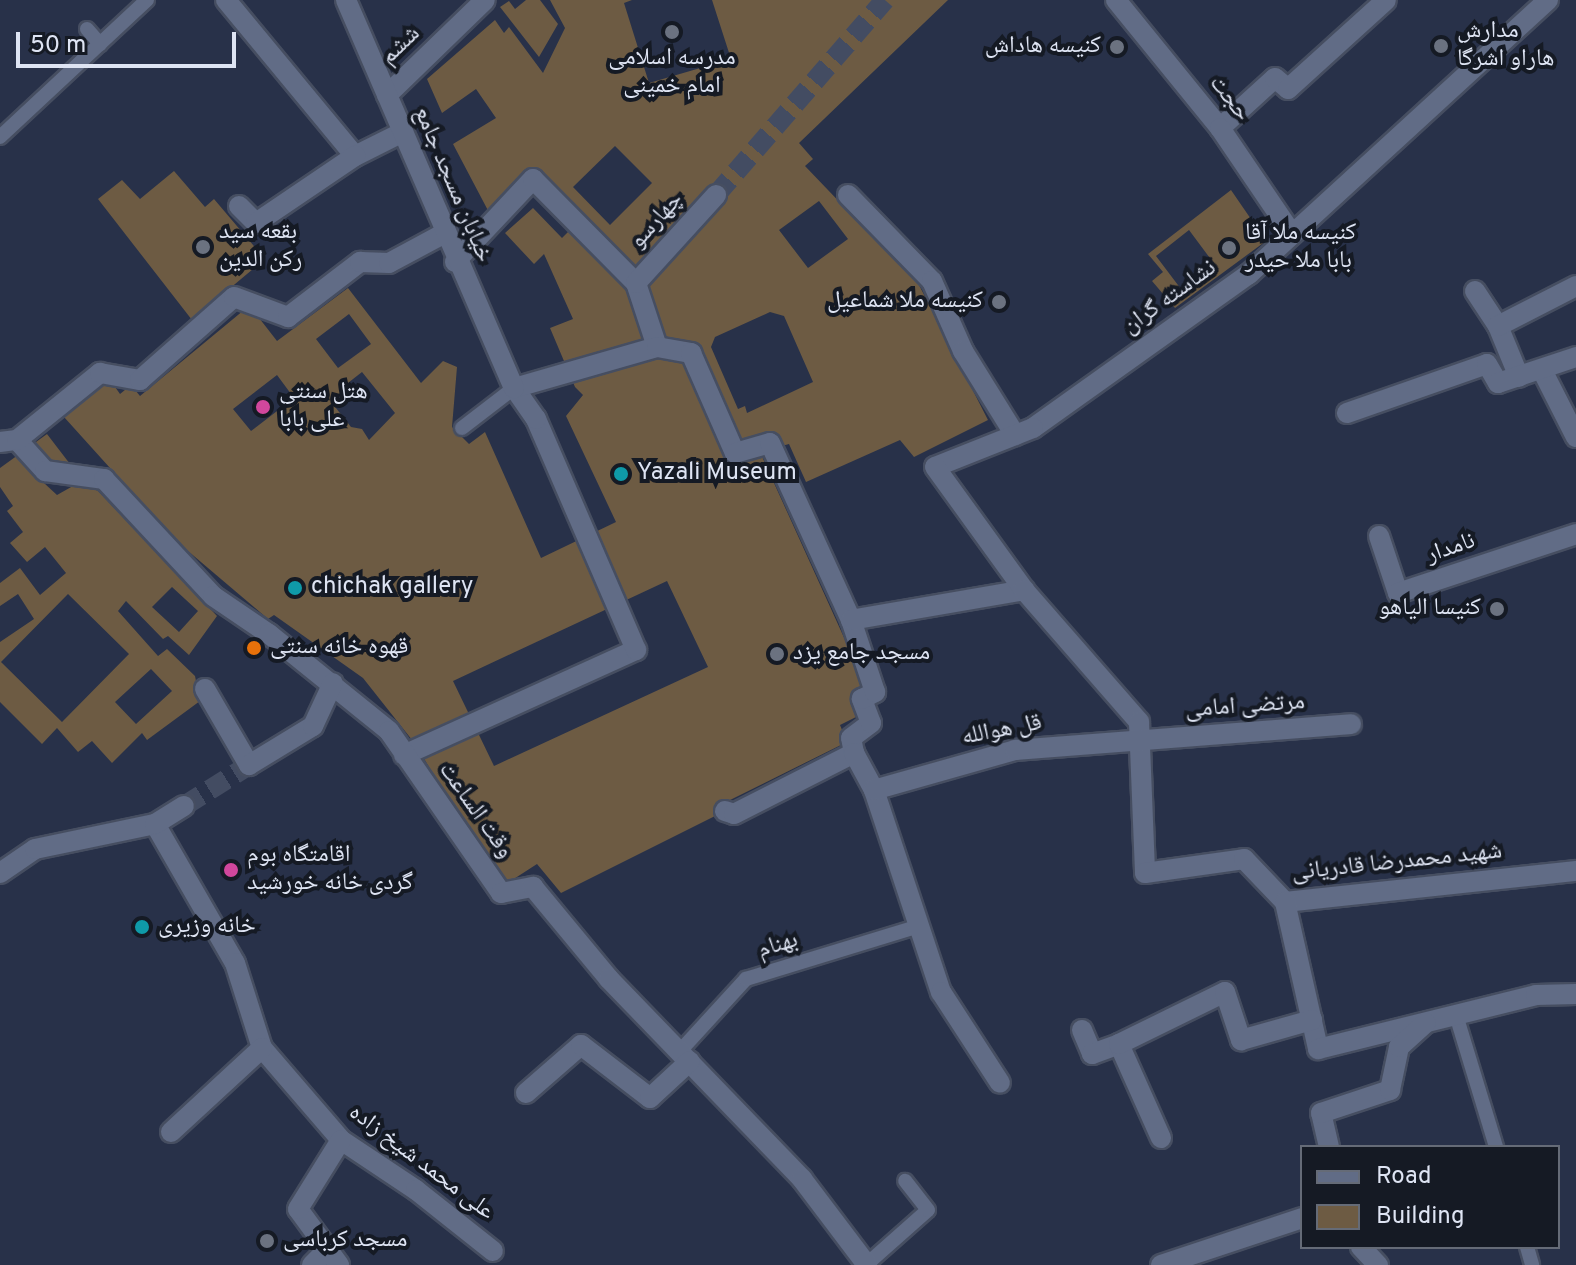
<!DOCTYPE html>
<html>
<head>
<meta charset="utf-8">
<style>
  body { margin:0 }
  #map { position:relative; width:1576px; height:1265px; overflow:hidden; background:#283149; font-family:Overpass,"Noto Naskh Arabic",sans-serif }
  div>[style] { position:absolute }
  .building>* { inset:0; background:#6d5b43 }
  .pedestrian-tunnel>* { height:20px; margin-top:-10px; transform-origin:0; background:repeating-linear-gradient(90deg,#434c62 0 20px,transparent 0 30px) }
  .minor-tunnel>* { height:20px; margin-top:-10px; transform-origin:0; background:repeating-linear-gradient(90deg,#434c62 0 20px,transparent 0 30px) }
  .roads { filter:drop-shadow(2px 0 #464e61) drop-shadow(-2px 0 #464e61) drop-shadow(0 2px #464e61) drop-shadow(0 -2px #464e61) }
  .service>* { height:14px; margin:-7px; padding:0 7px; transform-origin:7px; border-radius:7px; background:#616c86 }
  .pedestrian>* { height:20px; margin:-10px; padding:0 10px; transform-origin:10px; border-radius:10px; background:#616c86 }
  .minor>* { height:20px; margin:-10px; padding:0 10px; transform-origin:10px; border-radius:10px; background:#616c86 }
  .tertiary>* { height:20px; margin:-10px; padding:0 10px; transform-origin:10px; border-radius:10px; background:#616c86 }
  .dots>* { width:22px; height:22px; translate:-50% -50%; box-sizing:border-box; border:4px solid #151a24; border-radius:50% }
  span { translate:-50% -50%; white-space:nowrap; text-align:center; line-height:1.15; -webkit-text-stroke:8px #151a24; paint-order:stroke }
  .poi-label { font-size:24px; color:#dee4f3 }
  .left { translate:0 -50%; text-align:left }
  .right { translate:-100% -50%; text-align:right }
  .street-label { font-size:24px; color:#dee4f3 }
  .legend { position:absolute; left:1300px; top:1145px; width:260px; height:104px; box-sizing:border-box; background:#151a24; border:2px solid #656b77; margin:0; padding:10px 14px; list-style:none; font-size:24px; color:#dee4f3 }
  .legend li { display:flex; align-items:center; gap:16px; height:40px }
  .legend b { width:40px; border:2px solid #656b77 }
  .scale { position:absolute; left:16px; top:32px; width:220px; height:36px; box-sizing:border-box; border:4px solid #dee4f3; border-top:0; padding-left:10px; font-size:24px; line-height:28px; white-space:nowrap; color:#dee4f3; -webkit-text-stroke:6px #151a24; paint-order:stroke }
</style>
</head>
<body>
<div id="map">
  <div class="building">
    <div style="clip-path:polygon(526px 0,540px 0,558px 24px,539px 57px,500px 7px,509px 1px,515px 9px)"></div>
    <div style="clip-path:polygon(evenodd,550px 0,632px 0,624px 3px,649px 83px,731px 59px,712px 0,948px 0,799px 143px,813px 159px,805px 166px,919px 285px,988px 420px,914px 457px,900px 440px,806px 482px,789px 444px,760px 452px,856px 664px,865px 692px,860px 715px,840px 725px,847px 742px,722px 804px,725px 811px,561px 893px,537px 864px,500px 888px,416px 745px,363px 678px,274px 615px,268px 619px,175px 540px,64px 417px,93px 388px,113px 384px,120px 394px,131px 385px,140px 396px,244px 310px,256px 314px,277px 341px,348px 288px,421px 383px,443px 361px,457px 367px,452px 427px,469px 444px,485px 432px,541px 558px,616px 522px,566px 416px,583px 395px,575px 387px,550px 328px,573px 319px,544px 254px,534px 264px,505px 233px,533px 208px,562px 238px,578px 222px,531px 176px,493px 220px,453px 144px,496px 118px,476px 89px,442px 113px,427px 79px,495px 20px,504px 33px,509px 27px,543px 73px,565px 28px,550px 0,615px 146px,652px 183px,610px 225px,573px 187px,615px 146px,550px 0,819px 201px,848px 239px,808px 268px,779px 230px,819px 201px,550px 0,770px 312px,784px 316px,813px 382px,747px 413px,745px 406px,738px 409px,711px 347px,715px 337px,770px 312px,550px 0,349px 314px,371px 344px,338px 368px,316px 339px,349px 314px,550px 0,362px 372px,395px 413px,369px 440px,362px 429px,351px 427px,332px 403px,341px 394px,339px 390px,362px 372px,550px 0,277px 375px,294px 398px,251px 431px,233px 409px,277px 375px,550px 0,667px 581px,708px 667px,494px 766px,453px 681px,667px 581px)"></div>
    <div style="clip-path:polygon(174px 171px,205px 207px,214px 199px,265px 259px,192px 320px,98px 199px,122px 180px,140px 199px)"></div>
    <div style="clip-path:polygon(evenodd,1231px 190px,1266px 241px,1175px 308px,1152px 281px,1163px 272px,1148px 254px,1231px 190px,1189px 230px,1218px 269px,1184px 293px,1156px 256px,1189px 230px)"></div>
    <div style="clip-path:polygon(evenodd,47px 434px,70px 464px,44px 483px,57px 495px,80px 482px,98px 491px,217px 616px,189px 655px,168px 636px,163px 639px,126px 601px,118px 611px,158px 656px,167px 649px,195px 676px,200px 701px,147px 740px,142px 733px,112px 763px,92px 741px,78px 752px,57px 728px,42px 744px,0 702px,0 642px,34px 619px,18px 594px,0 606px,0 583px,20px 568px,40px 595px,66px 573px,45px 547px,27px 562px,10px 543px,23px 532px,7px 511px,13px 506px,0 487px,0 468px,47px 434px,172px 587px,198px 611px,179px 632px,152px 607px,172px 587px,47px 434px,68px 594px,129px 654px,62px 722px,1px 662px,68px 594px,47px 434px,151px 669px,172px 691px,136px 724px,115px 702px,151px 669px)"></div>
  </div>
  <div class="pedestrian-tunnel">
    <div style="left:716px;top:195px;width:258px;rotate:-49.1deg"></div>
  </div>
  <div class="minor-tunnel">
    <div style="left:184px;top:806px;width:77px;rotate:-32.2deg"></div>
  </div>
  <div class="roads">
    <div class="service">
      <div style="left:87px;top:29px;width:20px;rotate:49deg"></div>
      <div style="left:0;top:137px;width:201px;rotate:-43deg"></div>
      <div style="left:462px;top:428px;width:66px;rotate:-37.6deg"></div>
      <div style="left:1456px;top:1015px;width:138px;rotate:73.1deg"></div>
      <div style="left:680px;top:1051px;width:98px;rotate:-47.5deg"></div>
      <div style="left:746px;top:979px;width:178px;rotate:-17deg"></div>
      <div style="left:1527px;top:1247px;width:19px;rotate:74deg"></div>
      <div style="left:867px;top:1264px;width:81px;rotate:-41.5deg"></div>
      <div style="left:928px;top:1210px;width:37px;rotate:-128deg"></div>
    </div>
    <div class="pedestrian">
      <div style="left:1220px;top:128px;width:74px;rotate:-42.3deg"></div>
      <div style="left:1275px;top:78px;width:17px;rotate:40deg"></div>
      <div style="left:1288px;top:89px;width:132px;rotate:-42.2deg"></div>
      <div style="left:848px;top:195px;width:120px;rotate:45.7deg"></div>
      <div style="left:932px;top:281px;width:77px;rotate:66.1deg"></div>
      <div style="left:963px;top:351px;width:99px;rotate:58.2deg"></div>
      <div style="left:455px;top:262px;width:114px;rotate:-46.8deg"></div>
      <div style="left:533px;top:179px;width:146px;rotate:45.3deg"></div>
      <div style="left:636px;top:283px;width:67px;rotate:71.8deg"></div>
      <div style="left:636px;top:283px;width:119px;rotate:-47.7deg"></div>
      <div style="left:404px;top:755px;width:255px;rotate:-24.4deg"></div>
      <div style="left:636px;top:650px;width:252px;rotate:-113.4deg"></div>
      <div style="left:536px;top:419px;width:38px;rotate:-125deg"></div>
      <div style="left:514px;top:388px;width:149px;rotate:-16deg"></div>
      <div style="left:657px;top:347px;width:35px;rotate:10deg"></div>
      <div style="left:691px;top:353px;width:109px;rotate:66.3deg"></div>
      <div style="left:735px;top:453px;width:36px;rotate:-16deg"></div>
      <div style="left:770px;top:443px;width:195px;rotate:65.4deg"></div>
      <div style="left:725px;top:811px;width:9px;rotate:18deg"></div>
      <div style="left:734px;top:814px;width:135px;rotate:-26.9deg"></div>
      <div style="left:854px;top:753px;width:15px;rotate:-101deg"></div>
      <div style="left:851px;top:738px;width:25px;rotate:-37deg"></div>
      <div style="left:871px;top:723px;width:26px;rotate:-111deg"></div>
      <div style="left:862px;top:699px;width:15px;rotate:-28deg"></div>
      <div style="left:875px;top:692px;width:76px;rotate:-108.4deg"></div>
      <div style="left:851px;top:620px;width:176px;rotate:-9.8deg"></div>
    </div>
    <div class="minor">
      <div style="left:226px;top:0;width:202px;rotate:50.4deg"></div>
      <div style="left:355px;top:156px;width:54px;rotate:-26.6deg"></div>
      <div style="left:1116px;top:0;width:165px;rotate:50.9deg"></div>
      <div style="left:1220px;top:128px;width:128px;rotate:55.8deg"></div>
      <div style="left:1548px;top:0;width:406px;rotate:137.5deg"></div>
      <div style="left:1249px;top:274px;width:265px;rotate:144.5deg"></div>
      <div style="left:1033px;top:428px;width:105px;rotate:158.3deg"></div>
      <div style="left:935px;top:467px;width:152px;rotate:54.1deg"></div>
      <div style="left:1024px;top:590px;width:175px;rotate:48.9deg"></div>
      <div style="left:1139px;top:722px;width:151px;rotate:87.7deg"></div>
      <div style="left:1145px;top:873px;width:100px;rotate:-8deg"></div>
      <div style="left:1244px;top:859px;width:59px;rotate:46.4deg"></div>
      <div style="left:1285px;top:902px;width:293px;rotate:-6.1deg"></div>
      <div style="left:387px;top:95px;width:136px;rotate:-44.1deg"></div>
      <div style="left:239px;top:206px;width:24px;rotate:45deg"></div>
      <div style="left:256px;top:223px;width:120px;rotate:-34.1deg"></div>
      <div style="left:1475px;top:291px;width:42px;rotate:56.7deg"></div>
      <div style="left:1498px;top:326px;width:55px;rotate:67.6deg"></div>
      <div style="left:1498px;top:326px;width:88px;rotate:-27.1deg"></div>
      <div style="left:1542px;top:370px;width:75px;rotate:63.1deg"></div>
      <div style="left:1347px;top:413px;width:148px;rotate:-19.3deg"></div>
      <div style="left:1487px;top:364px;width:22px;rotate:60deg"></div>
      <div style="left:1498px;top:383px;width:82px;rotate:-18.4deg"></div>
      <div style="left:17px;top:440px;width:42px;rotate:47.9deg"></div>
      <div style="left:45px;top:471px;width:60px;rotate:7.7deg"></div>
      <div style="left:104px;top:479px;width:160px;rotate:47deg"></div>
      <div style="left:213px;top:596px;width:68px;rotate:34.2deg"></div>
      <div style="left:269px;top:634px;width:154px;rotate:38.9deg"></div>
      <div style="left:389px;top:731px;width:197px;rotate:55.3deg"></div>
      <div style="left:501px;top:893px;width:33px;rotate:-11deg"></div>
      <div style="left:533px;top:887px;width:119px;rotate:50.4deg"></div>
      <div style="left:609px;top:979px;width:278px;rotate:46deg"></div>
      <div style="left:802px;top:1179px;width:108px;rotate:52.9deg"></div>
      <div style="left:0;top:442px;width:17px;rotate:-7deg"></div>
      <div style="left:17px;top:440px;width:107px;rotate:-38.9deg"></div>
      <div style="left:100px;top:373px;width:41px;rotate:9.9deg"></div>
      <div style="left:140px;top:380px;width:125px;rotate:-41.4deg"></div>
      <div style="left:234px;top:297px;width:58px;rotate:20.3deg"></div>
      <div style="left:288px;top:317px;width:91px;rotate:-37.4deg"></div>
      <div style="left:360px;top:262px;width:29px;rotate:2deg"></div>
      <div style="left:389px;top:263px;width:61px;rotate:-28.2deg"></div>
      <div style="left:1379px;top:536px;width:60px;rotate:71.6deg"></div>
      <div style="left:1398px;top:593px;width:188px;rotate:-18.3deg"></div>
      <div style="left:205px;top:689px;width:88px;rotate:59.9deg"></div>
      <div style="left:249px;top:765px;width:75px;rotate:-31.4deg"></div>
      <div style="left:313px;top:726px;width:47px;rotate:-65.1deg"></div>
      <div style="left:854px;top:753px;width:42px;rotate:61.6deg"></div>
      <div style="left:874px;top:790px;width:213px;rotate:71.7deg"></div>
      <div style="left:941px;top:992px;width:108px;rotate:57deg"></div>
      <div style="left:874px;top:790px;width:147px;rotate:-15.8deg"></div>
      <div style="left:1015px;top:750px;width:337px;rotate:-4.4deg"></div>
      <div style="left:155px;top:824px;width:160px;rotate:60.1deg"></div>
      <div style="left:235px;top:963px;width:89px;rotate:72.4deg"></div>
      <div style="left:262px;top:1048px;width:121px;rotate:49.3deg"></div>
      <div style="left:341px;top:1140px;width:90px;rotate:33.7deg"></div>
      <div style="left:416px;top:1190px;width:98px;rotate:38.4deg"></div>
      <div style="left:0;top:873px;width:42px;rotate:-34.4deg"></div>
      <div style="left:35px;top:849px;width:123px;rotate:-11.8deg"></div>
      <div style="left:155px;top:824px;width:34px;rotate:-32deg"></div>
      <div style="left:1285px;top:902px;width:151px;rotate:77.3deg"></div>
      <div style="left:1318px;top:1049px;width:225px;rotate:-13.9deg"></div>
      <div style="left:1536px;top:995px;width:40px;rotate:-1.4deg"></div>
      <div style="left:1082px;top:1030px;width:26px;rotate:67deg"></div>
      <div style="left:1092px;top:1054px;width:29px;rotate:-20deg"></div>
      <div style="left:526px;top:1093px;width:73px;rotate:-41.1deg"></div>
      <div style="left:581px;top:1045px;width:87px;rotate:37.5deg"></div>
      <div style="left:650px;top:1098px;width:54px;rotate:-42.8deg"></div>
      <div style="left:171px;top:1132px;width:124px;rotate:-42.7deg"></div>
      <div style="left:1161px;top:1138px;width:103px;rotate:-114.1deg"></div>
      <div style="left:1119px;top:1044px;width:118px;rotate:-26.1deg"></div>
      <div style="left:1225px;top:992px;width:51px;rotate:71.6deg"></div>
      <div style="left:1241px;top:1040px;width:74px;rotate:-15.7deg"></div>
      <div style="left:1329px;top:1147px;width:35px;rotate:-103deg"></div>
      <div style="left:1321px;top:1113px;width:73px;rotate:-18.4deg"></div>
      <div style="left:1390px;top:1090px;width:44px;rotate:-78.2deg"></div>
      <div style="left:1399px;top:1047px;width:36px;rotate:-42deg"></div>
      <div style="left:1361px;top:1247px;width:25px;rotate:47deg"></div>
      <div style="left:312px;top:1265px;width:21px;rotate:-45deg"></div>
      <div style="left:339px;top:1265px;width:69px;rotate:-126.2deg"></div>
      <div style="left:298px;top:1209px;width:81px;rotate:-58.1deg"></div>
      <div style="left:1161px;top:1265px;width:149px;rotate:-18.4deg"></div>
    </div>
    <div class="tertiary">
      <div style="left:346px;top:0;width:423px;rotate:66.6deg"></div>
    </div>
  </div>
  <div class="dots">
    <div style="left:672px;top:32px;background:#6b7280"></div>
    <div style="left:1441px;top:46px;background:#6b7280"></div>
    <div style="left:1117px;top:47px;background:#6b7280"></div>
    <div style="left:203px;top:247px;background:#6b7280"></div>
    <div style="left:1229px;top:248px;background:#6b7280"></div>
    <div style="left:999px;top:302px;background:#6b7280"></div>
    <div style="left:263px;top:407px;background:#d1479c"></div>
    <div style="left:621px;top:474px;background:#0f9aa8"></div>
    <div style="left:295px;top:588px;background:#0f9aa8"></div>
    <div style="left:1497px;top:609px;background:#6b7280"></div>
    <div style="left:254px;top:648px;background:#e8710a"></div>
    <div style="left:777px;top:654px;background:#6b7280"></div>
    <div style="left:231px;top:870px;background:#d1479c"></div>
    <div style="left:142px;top:927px;background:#0f9aa8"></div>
    <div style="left:267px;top:1241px;background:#6b7280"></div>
  </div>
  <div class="poi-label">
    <span class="left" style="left:1457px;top:46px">مدارش<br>هاراو اشرگا</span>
    <span class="right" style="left:1101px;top:47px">کنیسه هاداش</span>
    <span style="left:672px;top:73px">مدرسه اسلامی<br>امام خمینی</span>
    <span class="left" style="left:219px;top:247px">بقعه سید<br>رکن الدین</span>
    <span class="left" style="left:1245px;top:248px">کنیسه ملا آقا<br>بابا ملا حیدر</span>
    <span class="right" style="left:983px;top:302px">کنیسه ملا شماعیل</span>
    <span class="left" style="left:279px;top:407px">هتل سنتی<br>علی بابا</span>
    <span class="left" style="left:637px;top:474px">Yazali Museum</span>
    <span class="left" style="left:311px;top:588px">chichak gallery</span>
    <span class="right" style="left:1481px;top:609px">کنیسا الیاهو</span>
    <span class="left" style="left:270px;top:648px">قهوه خانه سنتی</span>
    <span class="left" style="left:793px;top:654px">مسجد جامع یزد</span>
    <span class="left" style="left:247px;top:870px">اقامتگاه بوم<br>گردی خانه خورشید</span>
    <span class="left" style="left:158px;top:927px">خانه وزیری</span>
    <span class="left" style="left:283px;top:1241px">مسجد کرباسی</span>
  </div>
  <div class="street-label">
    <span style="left:401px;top:46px;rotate:-44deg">ششم</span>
    <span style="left:1229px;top:99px;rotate:52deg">حجت</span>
    <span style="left:452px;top:185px;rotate:67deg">خیابان مسجد جامع</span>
    <span style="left:657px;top:221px;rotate:-48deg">چهارسو</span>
    <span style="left:1170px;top:298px;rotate:-36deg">نشاسته گران</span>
    <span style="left:1451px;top:549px;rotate:-19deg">نامدار</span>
    <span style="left:1245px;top:707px;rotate:-4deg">مرتضی امامی</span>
    <span style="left:1002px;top:731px;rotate:-11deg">قل هوالله</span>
    <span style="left:475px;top:811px;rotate:55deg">وقت الساعت</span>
    <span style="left:1397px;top:863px;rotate:-6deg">شهید محمدرضا قادریانی</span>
    <span style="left:778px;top:946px;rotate:-17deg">بهنام</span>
    <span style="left:421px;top:1163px;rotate:37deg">علی محمد شیخ زاده</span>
  </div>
  <ul class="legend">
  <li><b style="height:10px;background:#616c86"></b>Road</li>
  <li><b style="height:22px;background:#6d5b43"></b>Building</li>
  </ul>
  <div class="scale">50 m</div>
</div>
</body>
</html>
